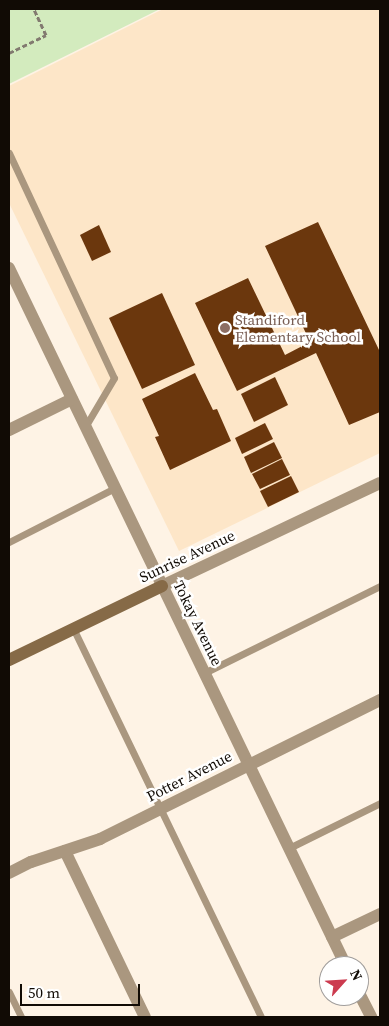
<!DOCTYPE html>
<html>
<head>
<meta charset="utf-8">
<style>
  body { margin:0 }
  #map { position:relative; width:389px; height:1026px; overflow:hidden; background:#fef3e5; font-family:"Source Serif 4",serif }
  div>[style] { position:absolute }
  .built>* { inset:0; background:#fde6c8 }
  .green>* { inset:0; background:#d3ebbe }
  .building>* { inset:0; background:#6b370d }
  .path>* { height:3px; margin-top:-1.5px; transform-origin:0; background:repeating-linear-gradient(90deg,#827a70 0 5px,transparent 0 7.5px) }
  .lane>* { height:7px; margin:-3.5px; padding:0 3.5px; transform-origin:3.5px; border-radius:3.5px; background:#aa977f }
  .street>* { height:12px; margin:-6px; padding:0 6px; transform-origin:6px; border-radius:6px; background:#aa977f }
  .secondary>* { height:12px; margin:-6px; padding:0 6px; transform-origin:6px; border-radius:6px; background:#866a47 }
  .dots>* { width:14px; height:14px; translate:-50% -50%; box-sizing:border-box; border:2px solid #fff; border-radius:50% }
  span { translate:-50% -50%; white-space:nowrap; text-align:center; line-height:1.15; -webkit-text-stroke:5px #fff; paint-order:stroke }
  .education-label { font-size:15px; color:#785e54 }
  .left { translate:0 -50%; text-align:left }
  .street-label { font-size:15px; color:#110b05 }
  .frame { position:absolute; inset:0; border:10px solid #110b05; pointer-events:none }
  .north { position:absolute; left:319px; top:956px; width:50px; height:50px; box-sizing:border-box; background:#fff; border:1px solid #a09d9b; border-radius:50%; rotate:64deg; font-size:14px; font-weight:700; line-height:20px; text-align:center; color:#110b05 }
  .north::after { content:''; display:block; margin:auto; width:18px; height:22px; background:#cc3b4f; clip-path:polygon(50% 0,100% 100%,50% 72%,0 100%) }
  .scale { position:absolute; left:20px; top:984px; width:120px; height:22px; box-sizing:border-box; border:2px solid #110b05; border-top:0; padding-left:6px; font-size:15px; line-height:18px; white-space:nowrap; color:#110b05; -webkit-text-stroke:4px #fff; paint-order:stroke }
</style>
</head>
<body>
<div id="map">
  <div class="built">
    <div style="clip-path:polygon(163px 9px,380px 9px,380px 453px,179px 551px,9px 203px,9px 86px)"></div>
  </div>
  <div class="green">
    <div style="clip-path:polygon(9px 9px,160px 9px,9px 84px)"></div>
  </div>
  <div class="building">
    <div style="clip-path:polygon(318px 222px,380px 352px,380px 412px,349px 425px,316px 353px,237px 391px,195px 303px,248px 278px,285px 355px,310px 342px,265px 246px)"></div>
    <div style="clip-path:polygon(99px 225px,111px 252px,92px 261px,80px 235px)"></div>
    <div style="clip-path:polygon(162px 293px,195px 365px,142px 389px,109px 318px)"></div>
    <div style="clip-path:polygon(195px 373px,213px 410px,217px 409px,231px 441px,170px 470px,155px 437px,159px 436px,142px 399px)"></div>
    <div style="clip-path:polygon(275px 377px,288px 405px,254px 422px,241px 394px)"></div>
    <div style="clip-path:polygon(265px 423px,273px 439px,242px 454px,235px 438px)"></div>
    <div style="clip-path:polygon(274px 442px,282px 458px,251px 473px,244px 457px)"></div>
    <div style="clip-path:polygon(282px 459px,290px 475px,260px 489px,252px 474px)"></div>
    <div style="clip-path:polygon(291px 476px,299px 492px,268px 507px,260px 491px)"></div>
  </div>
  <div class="path">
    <div style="left:9px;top:53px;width:41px;rotate:-25.9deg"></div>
    <div style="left:46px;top:35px;width:29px;rotate:-115deg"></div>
  </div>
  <div class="lane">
    <div style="left:9px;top:153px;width:248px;rotate:65deg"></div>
    <div style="left:114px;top:378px;width:57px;rotate:120.6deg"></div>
    <div style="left:9px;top:542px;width:119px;rotate:-27deg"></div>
    <div style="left:73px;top:628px;width:432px;rotate:64.2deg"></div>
    <div style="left:204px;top:673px;width:196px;rotate:-26.3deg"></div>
    <div style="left:289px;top:848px;width:102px;rotate:-26.3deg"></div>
    <div style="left:9px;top:992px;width:28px;rotate:64deg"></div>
  </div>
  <div class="street">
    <div style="left:9px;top:268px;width:775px;rotate:64.23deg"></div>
    <div style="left:9px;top:430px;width:70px;rotate:-26.2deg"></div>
    <div style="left:162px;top:586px;width:241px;rotate:-25.3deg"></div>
    <div style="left:65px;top:851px;width:184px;rotate:64.3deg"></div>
    <div style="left:9px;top:873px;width:25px;rotate:-27deg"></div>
    <div style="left:31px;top:862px;width:73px;rotate:-18.4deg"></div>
    <div style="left:100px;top:839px;width:313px;rotate:-26.4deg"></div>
    <div style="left:332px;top:937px;width:53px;rotate:-25.6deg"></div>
    <div style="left:359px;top:993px;width:27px;rotate:63deg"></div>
  </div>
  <div class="secondary">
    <div style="left:9px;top:660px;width:170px;rotate:-25.8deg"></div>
  </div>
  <div class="dots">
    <div style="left:225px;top:328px;background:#8d6e63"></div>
  </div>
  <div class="education-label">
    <span class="left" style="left:235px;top:328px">Standiford<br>Elementary School</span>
  </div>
  <div class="street-label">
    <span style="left:187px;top:556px;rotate:-25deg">Sunrise Avenue</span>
    <span style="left:198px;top:623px;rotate:64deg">Tokay Avenue</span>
    <span style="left:189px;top:776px;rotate:-27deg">Potter Avenue</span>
  </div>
  <div class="frame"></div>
  <div class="north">N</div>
  <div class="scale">50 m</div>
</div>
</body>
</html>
